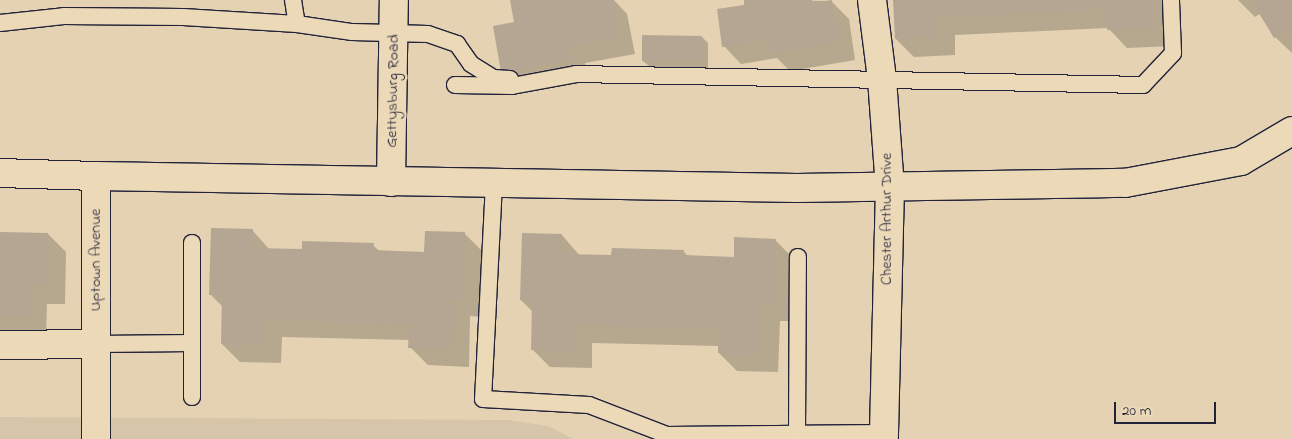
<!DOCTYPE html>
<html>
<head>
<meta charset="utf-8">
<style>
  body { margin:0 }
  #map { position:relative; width:1292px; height:439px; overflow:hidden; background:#e4d2b2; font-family:"Indie Flower",sans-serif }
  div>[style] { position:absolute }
  .built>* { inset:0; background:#d6c5a9 }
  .shadow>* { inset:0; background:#0003 }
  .building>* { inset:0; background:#b5a694 }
  .roads { filter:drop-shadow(1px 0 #22223b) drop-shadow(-1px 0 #22223b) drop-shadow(0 1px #22223b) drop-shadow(0 -1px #22223b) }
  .lane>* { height:16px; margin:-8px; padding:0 8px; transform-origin:8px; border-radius:8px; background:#ecd9b7 }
  .street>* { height:28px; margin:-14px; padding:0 14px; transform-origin:14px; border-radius:14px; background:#ecd9b7 }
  span { translate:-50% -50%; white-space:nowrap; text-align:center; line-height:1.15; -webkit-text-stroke:5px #ecd9b7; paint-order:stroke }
  .street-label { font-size:16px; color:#22223b }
  .scale { position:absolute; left:1114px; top:402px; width:102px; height:22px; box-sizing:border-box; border:2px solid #22223b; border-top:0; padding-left:6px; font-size:15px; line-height:18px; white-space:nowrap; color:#22223b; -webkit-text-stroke:4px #ecd9b7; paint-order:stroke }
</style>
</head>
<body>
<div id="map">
  <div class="built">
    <div style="clip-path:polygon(0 417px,508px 420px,548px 426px,573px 439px,0 439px)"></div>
  </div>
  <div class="shadow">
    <div style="clip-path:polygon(511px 0,614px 0,627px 14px,635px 54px,585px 63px,588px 77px,520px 90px,502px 72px,515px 23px)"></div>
    <div style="clip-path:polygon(745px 0,831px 1px,849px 19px,855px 60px,790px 71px,777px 58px,741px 64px,724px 46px,746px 6px)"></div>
    <div style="clip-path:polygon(894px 0,1170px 0,1172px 46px,1127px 48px,1108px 28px,955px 35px,955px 55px,914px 57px,896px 39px)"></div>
    <div style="clip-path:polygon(1238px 0,1292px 0,1292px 53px,1275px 37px,1261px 13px,1255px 17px)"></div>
    <div style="clip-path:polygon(702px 37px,708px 43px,708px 68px,650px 67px,643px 61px)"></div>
    <div style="clip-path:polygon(252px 230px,270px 250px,303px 251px,373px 245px,380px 252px,425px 253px,465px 234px,483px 252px,481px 317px,470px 316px,469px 367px,428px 365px,410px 347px,410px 340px,282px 337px,281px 363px,240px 362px,222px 344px,223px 307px,210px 294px)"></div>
    <div style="clip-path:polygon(0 233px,48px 234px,66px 252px,65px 304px,47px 304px,46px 335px,0 334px)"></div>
    <div style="clip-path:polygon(562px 235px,580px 256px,613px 256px,683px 251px,689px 257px,735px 258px,775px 240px,793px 258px,792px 321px,780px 321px,778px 372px,737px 371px,719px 353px,719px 346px,592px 343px,592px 368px,550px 367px,532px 349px,533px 312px,521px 300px)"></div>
  </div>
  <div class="building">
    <div style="clip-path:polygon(510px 0,611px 0,618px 36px,568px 45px,571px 59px,501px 72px,493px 26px,514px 22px)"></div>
    <div style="clip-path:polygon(744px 0,812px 0,812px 3px,832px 0,838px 43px,771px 53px,768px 39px,722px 47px,717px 9px,744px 5px)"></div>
    <div style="clip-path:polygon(893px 0,1153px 0,1155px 28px,1107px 30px,1106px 9px,937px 18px,938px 37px,895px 39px)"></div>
    <div style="clip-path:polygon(1251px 0,1292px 0,1292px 27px,1274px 38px)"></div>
    <div style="clip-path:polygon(642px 35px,702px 36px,702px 62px,642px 61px)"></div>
    <div style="clip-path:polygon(211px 228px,253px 229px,252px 248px,302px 249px,302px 241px,374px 243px,373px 250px,424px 252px,425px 231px,465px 232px,464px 299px,453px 299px,451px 349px,408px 348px,409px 324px,264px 320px,264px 346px,221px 344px,222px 295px,209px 295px)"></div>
    <div style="clip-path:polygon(0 232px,48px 233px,47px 286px,29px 286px,29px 318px,0 317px)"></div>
    <div style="clip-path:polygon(522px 233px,562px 234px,562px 254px,611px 255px,612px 248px,684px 250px,684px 255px,734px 257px,734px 237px,776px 239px,774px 304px,762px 303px,761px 355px,718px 353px,718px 329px,575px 325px,574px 351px,531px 350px,532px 301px,520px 300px)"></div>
  </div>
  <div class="roads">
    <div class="lane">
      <div style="left:293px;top:0;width:24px;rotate:81deg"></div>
      <div style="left:0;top:23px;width:64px;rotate:-6.2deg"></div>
      <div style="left:64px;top:16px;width:119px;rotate:0.5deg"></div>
      <div style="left:183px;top:17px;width:114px;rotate:3.5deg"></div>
      <div style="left:297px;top:24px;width:56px;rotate:8.3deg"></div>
      <div style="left:352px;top:32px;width:76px;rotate:1.5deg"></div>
      <div style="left:428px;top:34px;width:31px;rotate:19deg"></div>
      <div style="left:457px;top:44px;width:24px;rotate:55deg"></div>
      <div style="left:471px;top:64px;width:26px;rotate:32deg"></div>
      <div style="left:493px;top:78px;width:17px;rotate:3deg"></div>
      <div style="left:455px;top:85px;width:57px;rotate:1deg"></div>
      <div style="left:512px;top:86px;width:65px;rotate:-10.6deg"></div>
      <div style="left:576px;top:74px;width:567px;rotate:1.11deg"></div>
      <div style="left:1143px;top:85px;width:44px;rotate:-46.8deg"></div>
      <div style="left:1173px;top:53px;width:53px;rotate:-92.2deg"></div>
      <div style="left:494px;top:183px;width:216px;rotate:92.9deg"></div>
      <div style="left:483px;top:399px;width:106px;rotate:3.2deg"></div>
      <div style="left:589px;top:405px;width:84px;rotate:21deg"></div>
      <div style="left:667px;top:435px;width:217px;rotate:-0.5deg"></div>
      <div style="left:192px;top:343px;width:54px;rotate:90deg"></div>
      <div style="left:96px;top:344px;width:96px;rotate:-0.6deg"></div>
      <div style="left:192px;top:343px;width:100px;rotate:-90deg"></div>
      <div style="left:797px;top:432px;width:175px;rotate:-89.7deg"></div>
    </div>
    <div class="street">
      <div style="left:872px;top:0;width:80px;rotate:82.8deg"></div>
      <div style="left:882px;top:79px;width:108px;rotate:85.8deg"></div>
      <div style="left:890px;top:187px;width:252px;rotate:91.4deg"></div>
      <div style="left:0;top:173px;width:96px;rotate:1.8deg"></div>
      <div style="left:96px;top:176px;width:263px;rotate:90deg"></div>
      <div style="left:96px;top:176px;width:701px;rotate:0.98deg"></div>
      <div style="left:797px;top:188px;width:328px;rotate:-0.9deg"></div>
      <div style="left:1125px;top:183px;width:118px;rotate:-10.7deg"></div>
      <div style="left:1241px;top:161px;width:59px;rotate:-30.5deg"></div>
      <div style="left:391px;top:182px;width:182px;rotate:-89.1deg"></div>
      <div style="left:0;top:345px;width:96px;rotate:-0.6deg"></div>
    </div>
  </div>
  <div class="street-label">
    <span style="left:393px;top:91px;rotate:-89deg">Gettysburg Road</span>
    <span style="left:887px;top:219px;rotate:-90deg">Chester Arthur Drive</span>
    <span style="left:96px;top:260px;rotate:-90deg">Uptown Avenue</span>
  </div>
  <div class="scale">20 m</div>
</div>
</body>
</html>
